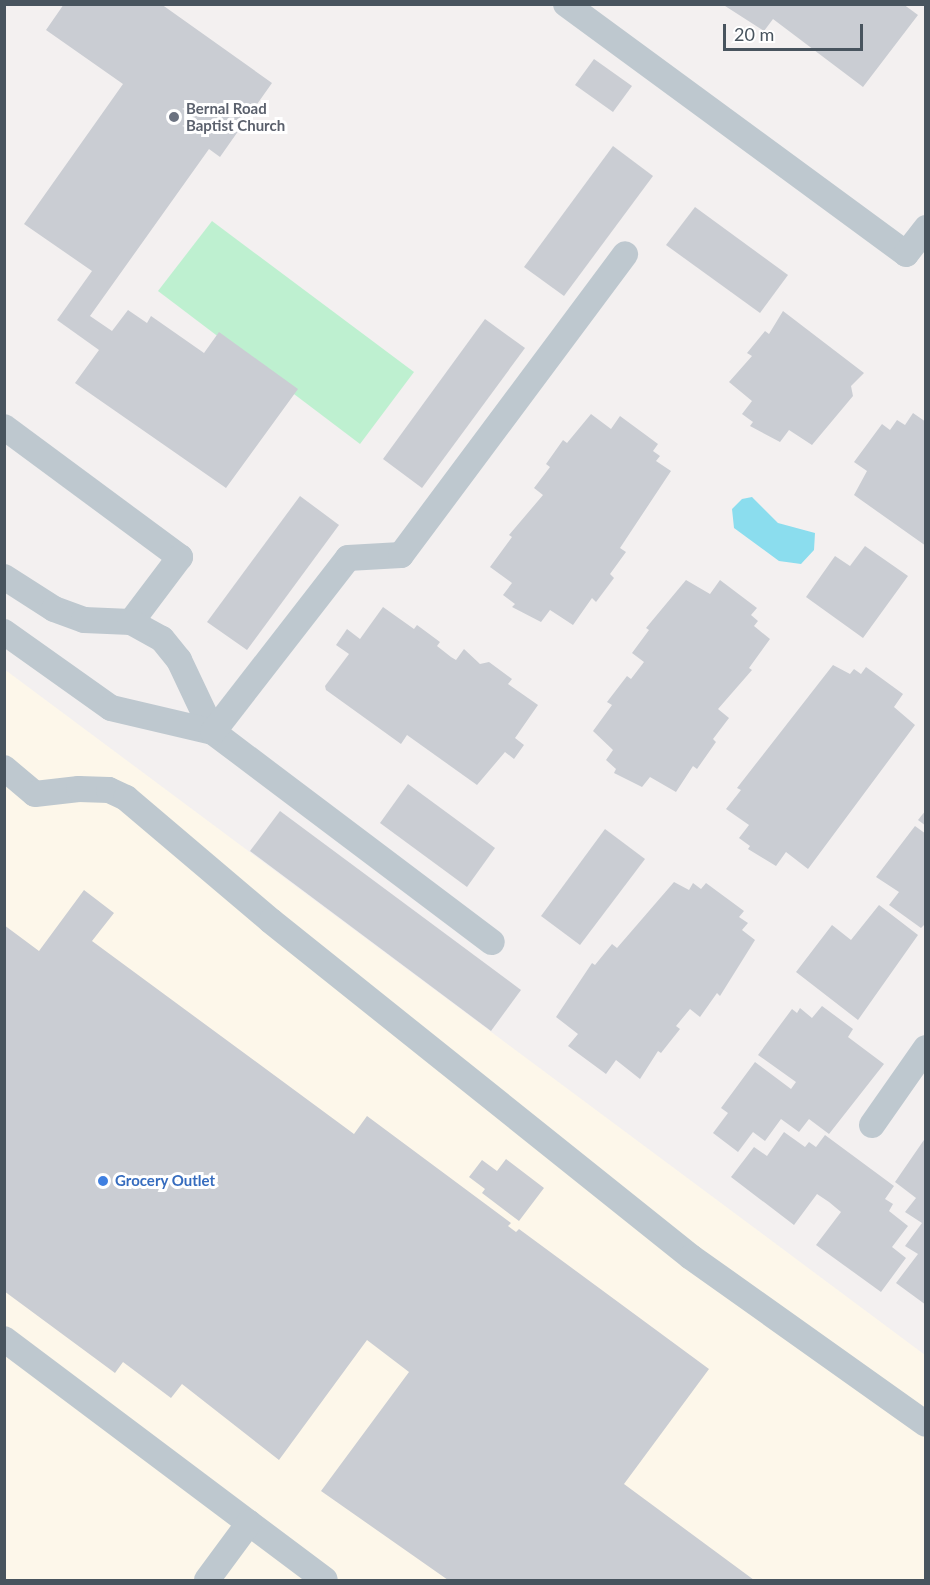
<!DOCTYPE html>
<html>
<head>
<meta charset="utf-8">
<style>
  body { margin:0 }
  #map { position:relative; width:930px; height:1585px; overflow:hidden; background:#f3f0f0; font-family:Lato,sans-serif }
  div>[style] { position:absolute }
  .commercial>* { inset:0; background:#fdf7ea }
  .green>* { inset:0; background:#bef0d0 }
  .water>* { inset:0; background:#8bddee }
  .building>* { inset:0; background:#cacdd3 }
  .lane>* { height:26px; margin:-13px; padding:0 13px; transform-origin:13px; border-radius:13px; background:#bec8cf }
  .dots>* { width:16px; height:16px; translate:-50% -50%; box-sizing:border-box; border:3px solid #fff; border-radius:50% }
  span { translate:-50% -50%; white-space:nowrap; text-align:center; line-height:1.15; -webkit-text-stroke:6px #fff; paint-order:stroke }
  .worship-label { font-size:15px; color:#5b616d; font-weight:700 }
  .left { translate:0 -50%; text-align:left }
  .shop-label { font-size:15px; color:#366cbe; font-weight:700 }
  .frame { position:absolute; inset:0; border:6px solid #48545e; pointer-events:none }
  .scale { position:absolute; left:723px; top:24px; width:140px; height:27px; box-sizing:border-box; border:3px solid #48545e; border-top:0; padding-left:8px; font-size:18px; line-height:21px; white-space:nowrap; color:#48545e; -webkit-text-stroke:4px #fff; paint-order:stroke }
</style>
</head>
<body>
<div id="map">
  <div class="commercial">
    <div style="clip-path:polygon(4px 669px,925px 1355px,925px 1580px,5px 1580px)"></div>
  </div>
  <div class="green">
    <div style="clip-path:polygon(212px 221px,414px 372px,360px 444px,158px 291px)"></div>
  </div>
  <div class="water">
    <div style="clip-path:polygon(752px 497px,778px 523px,815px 533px,814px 550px,801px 564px,779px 561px,734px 528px,732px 509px,742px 499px)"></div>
  </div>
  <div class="building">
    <div style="clip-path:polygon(64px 4px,161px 4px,272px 83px,220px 157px,209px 149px,90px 316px,112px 331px,128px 310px,147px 323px,151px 316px,204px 353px,219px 332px,298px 389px,226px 488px,75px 383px,99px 350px,57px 320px,92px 271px,24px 224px,123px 84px,46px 30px)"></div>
    <div style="clip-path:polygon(722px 4px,903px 4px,918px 15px,863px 87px,773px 19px,764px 31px)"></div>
    <div style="clip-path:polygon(594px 59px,632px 86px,613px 112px,575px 85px)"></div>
    <div style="clip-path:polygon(613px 146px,653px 176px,564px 296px,524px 267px)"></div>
    <div style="clip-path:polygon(695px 207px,788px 275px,760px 313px,666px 245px)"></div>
    <div style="clip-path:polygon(783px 311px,864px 373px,851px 386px,853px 396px,812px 445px,789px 430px,780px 442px,750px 426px,753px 422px,742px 414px,752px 401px,729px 382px,752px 356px,747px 353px,765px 331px,769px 334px)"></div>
    <div style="clip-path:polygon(485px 319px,525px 348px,422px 488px,383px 459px)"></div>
    <div style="clip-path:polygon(913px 413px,926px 422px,926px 546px,854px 495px,867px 471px,854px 462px,882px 424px,890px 430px,897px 420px,905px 425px)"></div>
    <div style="clip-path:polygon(591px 414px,611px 429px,620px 416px,658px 444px,653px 451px,660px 456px,656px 461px,671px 471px,620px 548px,626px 552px,610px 574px,614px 578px,596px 602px,592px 598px,573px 625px,550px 610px,541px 622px,512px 607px,515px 604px,503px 595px,512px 583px,490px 567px,512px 537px,509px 535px,543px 495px,534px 488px,550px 467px,546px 464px,563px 440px,567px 443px)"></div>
    <div style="clip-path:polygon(300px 496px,339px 525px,247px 650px,207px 622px)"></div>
    <div style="clip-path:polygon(865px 546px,908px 576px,863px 638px,806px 597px,835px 556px,850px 566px)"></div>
    <div style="clip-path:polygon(686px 580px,710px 594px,720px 580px,757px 608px,751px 615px,758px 621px,754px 626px,770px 639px,749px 668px,752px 670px,718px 709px,729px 718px,713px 739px,716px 742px,697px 769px,693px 766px,676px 792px,650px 777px,642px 787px,614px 773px,616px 769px,606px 760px,613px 750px,593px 731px,612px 705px,607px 702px,627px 676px,631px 679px,644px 662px,632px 653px,649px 630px,646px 628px)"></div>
    <div style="clip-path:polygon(383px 607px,414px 629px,417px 625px,440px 642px,437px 646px,451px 657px,456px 660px,464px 649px,480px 664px,489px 662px,512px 679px,508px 684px,538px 705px,515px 738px,524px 745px,514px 759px,505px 752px,477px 785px,407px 735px,401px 744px,326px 690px,325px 686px,349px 654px,336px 645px,347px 629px,360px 639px)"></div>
    <div style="clip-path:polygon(833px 665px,850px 674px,854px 669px,861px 674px,866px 667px,903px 694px,894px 707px,915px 725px,808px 869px,786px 852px,776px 866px,748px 849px,750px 846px,739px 838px,749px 825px,726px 809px,741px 790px,737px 788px)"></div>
    <div style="clip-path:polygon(408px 784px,495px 848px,467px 887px,380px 823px)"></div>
    <div style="clip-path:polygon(926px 810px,926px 826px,918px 820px)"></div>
    <div style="clip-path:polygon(280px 811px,521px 990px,491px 1031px,250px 851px)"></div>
    <div style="clip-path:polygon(915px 826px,926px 834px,926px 923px,921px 928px,889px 905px,899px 892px,876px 877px)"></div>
    <div style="clip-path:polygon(605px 829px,645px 859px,580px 945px,541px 916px)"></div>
    <div style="clip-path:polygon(674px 882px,689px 890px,693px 883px,701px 889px,706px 883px,744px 911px,739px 917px,748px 923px,742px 930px,755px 940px,720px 996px,717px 993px,700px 1017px,690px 1009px,676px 1026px,680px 1029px,661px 1053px,658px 1051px,640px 1079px,616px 1060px,606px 1074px,568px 1046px,578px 1034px,556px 1017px,592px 963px,595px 965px,612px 944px,617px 948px)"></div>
    <div style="clip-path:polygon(84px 890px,114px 913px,92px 941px,354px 1134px,367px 1116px,511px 1223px,508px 1226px,516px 1232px,519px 1229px,709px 1369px,624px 1484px,754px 1580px,448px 1580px,321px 1491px,409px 1372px,367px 1340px,279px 1460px,182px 1384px,171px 1398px,123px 1362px,115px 1373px,4px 1291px,4px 925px,39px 951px)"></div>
    <div style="clip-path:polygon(879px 905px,918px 935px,858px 1020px,796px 972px,832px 925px,851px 940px)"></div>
    <div style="clip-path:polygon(822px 1006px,853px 1029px,848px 1037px,884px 1064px,829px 1134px,809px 1119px,799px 1132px,781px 1119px,765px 1141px,753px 1132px,738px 1152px,713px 1133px,728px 1113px,721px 1108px,755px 1062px,791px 1089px,796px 1082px,758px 1055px,792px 1009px,797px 1013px,800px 1008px,812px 1018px)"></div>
    <div style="clip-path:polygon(784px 1132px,805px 1147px,809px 1142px,816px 1147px,825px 1135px,894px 1186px,885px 1199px,893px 1204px,889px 1211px,908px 1226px,892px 1247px,906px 1258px,881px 1292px,816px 1245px,841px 1212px,829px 1202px,817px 1194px,794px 1225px,731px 1177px,754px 1147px,767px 1156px)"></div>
    <div style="clip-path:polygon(926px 1137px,926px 1305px,896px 1283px,918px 1254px,905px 1246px,922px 1223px,905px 1212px,916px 1198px,895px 1182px)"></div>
    <div style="clip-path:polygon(506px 1159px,544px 1188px,519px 1221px,482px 1193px,485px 1189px,469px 1177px,482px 1160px,497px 1171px)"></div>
  </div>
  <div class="lane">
    <div style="left:566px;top:4px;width:422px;rotate:36.3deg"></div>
    <div style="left:906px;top:254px;width:33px;rotate:-52deg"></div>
    <div style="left:4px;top:427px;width:219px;rotate:36.5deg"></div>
    <div style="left:180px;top:557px;width:81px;rotate:127deg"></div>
    <div style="left:4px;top:577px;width:59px;rotate:32.6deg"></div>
    <div style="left:54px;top:609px;width:32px;rotate:20deg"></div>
    <div style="left:84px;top:620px;width:47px;rotate:2.4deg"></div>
    <div style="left:131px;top:622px;width:35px;rotate:29deg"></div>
    <div style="left:162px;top:639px;width:27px;rotate:51deg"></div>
    <div style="left:179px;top:660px;width:80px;rotate:64.7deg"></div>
    <div style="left:4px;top:632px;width:131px;rotate:35.4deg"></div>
    <div style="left:111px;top:708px;width:105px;rotate:13.2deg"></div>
    <div style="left:213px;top:732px;width:349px;rotate:37deg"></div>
    <div style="left:213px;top:732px;width:220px;rotate:-52.2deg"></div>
    <div style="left:348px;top:558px;width:53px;rotate:-3.2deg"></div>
    <div style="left:401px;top:555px;width:375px;rotate:-53.3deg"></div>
    <div style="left:4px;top:768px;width:40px;rotate:40deg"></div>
    <div style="left:35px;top:794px;width:44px;rotate:-6.5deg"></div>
    <div style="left:79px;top:789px;width:30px;rotate:2deg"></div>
    <div style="left:109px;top:790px;width:19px;rotate:25deg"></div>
    <div style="left:126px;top:798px;width:190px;rotate:40.3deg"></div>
    <div style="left:271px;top:921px;width:538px;rotate:38.66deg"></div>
    <div style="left:691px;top:1257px;width:288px;rotate:35.4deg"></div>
    <div style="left:872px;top:1125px;width:94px;rotate:-55deg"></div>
    <div style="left:4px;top:1339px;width:401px;rotate:36.9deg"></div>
    <div style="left:207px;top:1580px;width:71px;rotate:-53.6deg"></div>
  </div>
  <div class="dots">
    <div style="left:174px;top:117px;background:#6b7280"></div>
    <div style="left:103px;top:1181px;background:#3f7fe0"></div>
  </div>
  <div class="worship-label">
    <span class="left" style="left:186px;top:117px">Bernal Road<br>Baptist Church</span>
  </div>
  <div class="shop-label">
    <span class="left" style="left:115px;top:1181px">Grocery Outlet</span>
  </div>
  <div class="frame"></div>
  <div class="scale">20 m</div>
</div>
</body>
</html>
